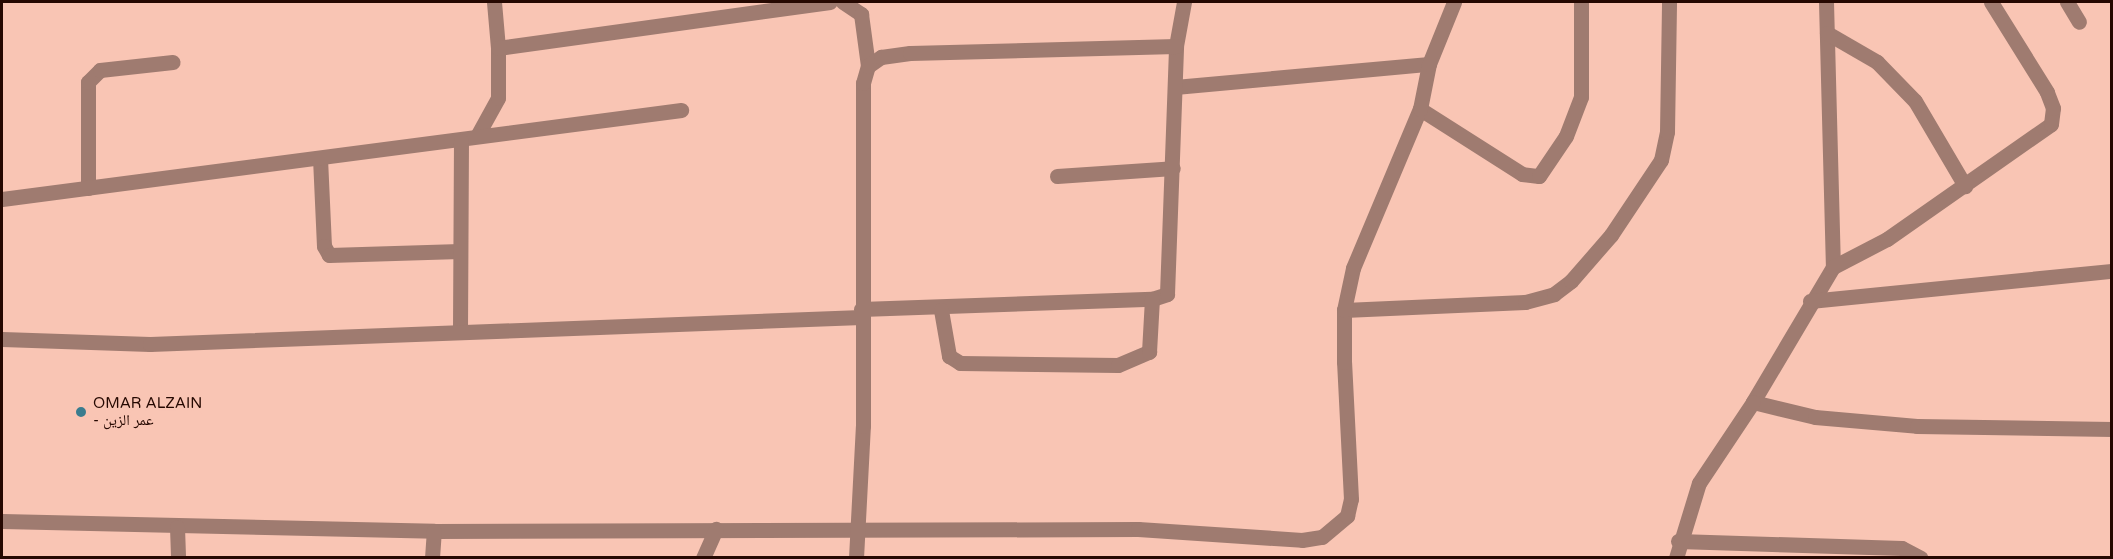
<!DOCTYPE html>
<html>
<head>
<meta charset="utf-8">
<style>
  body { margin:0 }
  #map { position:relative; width:2113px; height:559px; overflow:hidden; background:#f9c5b4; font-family:"Varela Round","Noto Naskh Arabic",sans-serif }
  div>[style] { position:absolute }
  .minor>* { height:15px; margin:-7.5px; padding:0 7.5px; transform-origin:7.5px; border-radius:7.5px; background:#9f7b70 }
  .dots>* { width:16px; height:16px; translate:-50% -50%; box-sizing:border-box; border:3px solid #f9c5b4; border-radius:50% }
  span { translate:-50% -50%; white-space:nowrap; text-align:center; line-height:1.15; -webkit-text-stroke:4.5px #f9c5b4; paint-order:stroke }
  .poi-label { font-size:15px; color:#250801 }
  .left { translate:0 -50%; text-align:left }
  .frame { position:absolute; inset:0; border:3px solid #250801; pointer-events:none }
</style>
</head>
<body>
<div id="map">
  <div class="minor">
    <div style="left:494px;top:2px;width:46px;rotate:85deg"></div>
    <div style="left:843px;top:2px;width:22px;rotate:34deg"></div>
    <div style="left:861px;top:14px;width:52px;rotate:82.3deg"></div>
    <div style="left:1826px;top:2px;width:265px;rotate:88.5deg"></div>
    <div style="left:1833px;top:267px;width:157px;rotate:120.7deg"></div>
    <div style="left:1753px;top:402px;width:64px;rotate:13.6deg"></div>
    <div style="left:1815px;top:417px;width:102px;rotate:5deg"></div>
    <div style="left:1917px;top:426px;width:195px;rotate:0.9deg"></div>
    <div style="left:2067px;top:2px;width:23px;rotate:59deg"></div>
    <div style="left:1827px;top:33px;width:58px;rotate:30.1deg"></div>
    <div style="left:1877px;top:62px;width:54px;rotate:45.7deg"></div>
    <div style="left:1915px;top:101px;width:99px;rotate:59.5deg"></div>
    <div style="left:1175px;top:87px;width:255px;rotate:-5.2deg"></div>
    <div style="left:1420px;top:109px;width:121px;rotate:32.5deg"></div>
    <div style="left:1522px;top:174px;width:17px;rotate:7deg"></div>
    <div style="left:1539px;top:176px;width:48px;rotate:-56deg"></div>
    <div style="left:1566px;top:136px;width:42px;rotate:-69deg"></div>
    <div style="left:1581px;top:97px;width:95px;rotate:-90deg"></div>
    <div style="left:477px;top:136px;width:43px;rotate:-61.1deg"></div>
    <div style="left:498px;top:98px;width:50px;rotate:-90deg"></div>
    <div style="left:498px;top:48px;width:335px;rotate:-7.9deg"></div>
    <div style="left:320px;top:158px;width:88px;rotate:87.4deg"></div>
    <div style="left:324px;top:246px;width:10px;rotate:61deg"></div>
    <div style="left:329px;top:255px;width:131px;rotate:-1.7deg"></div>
    <div style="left:1057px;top:176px;width:116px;rotate:-3.9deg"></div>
    <div style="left:88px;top:188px;width:106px;rotate:-90deg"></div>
    <div style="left:88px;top:82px;width:17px;rotate:-45deg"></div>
    <div style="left:100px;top:70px;width:73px;rotate:-6.3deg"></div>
    <div style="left:2px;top:199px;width:685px;rotate:-7.47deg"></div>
    <div style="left:1833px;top:267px;width:61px;rotate:-27.4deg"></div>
    <div style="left:1887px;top:239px;width:200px;rotate:-35deg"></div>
    <div style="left:2051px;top:124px;width:16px;rotate:-83deg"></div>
    <div style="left:2053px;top:108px;width:17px;rotate:-111deg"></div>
    <div style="left:2047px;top:92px;width:106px;rotate:-121.9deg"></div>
    <div style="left:1810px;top:301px;width:303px;rotate:-5.7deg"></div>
    <div style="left:861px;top:309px;width:291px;rotate:-2deg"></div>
    <div style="left:1152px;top:299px;width:16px;rotate:-18deg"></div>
    <div style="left:1167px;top:294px;width:248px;rotate:-87.9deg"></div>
    <div style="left:1176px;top:46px;width:45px;rotate:-79.7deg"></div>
    <div style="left:941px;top:310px;width:47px;rotate:80.1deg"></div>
    <div style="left:949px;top:356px;width:13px;rotate:32deg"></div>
    <div style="left:960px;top:363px;width:158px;rotate:0.7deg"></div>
    <div style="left:1118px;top:365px;width:34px;rotate:-23deg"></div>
    <div style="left:1149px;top:352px;width:53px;rotate:-86.8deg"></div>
    <div style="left:1344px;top:310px;width:181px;rotate:-2.5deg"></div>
    <div style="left:1525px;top:302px;width:30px;rotate:-15deg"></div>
    <div style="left:1554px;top:294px;width:21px;rotate:-37deg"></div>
    <div style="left:1571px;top:281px;width:61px;rotate:-49deg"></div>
    <div style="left:1611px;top:235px;width:90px;rotate:-56.3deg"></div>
    <div style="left:1661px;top:160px;width:29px;rotate:-78deg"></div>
    <div style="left:1667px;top:132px;width:130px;rotate:-89.1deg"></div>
    <div style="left:460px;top:330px;width:189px;rotate:-89.7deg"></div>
    <div style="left:2px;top:339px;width:148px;rotate:1.9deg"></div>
    <div style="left:150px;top:344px;width:712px;rotate:-2.17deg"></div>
    <div style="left:2px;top:521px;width:432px;rotate:1.3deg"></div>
    <div style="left:434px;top:531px;width:704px;rotate:-0.16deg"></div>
    <div style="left:1138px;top:529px;width:164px;rotate:3.8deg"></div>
    <div style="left:1302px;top:540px;width:20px;rotate:-9deg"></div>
    <div style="left:1322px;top:537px;width:33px;rotate:-40deg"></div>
    <div style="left:1347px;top:516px;width:17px;rotate:-77deg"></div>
    <div style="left:1351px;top:499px;width:137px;rotate:-92.9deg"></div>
    <div style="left:1344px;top:362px;width:52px;rotate:-90deg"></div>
    <div style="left:1344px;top:310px;width:43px;rotate:-77.9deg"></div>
    <div style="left:1353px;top:268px;width:173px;rotate:-67.2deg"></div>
    <div style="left:1420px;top:109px;width:46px;rotate:-78.7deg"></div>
    <div style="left:1429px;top:64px;width:67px;rotate:-68deg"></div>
    <div style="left:177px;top:527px;width:31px;rotate:88deg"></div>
    <div style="left:1678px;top:541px;width:224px;rotate:1.8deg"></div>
    <div style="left:1902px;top:548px;width:21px;rotate:28deg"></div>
    <div style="left:432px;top:558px;width:27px;rotate:-86deg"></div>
    <div style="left:703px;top:558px;width:32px;rotate:-66deg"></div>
    <div style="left:856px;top:558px;width:132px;rotate:-87deg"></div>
    <div style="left:863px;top:426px;width:343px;rotate:-90deg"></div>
    <div style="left:863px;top:83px;width:18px;rotate:-74deg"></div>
    <div style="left:868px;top:66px;width:16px;rotate:-35deg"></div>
    <div style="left:881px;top:57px;width:29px;rotate:-8deg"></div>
    <div style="left:910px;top:53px;width:266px;rotate:-1.5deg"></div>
    <div style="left:1676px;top:558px;width:78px;rotate:-73deg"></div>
    <div style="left:1699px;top:483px;width:97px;rotate:-56.3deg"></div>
  </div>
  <div class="dots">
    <div style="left:81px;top:412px;background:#3a7c8e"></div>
  </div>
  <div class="poi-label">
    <span class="left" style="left:93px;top:412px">OMAR ALZAIN<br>- عمر الزين</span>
  </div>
  <div class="frame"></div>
</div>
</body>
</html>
